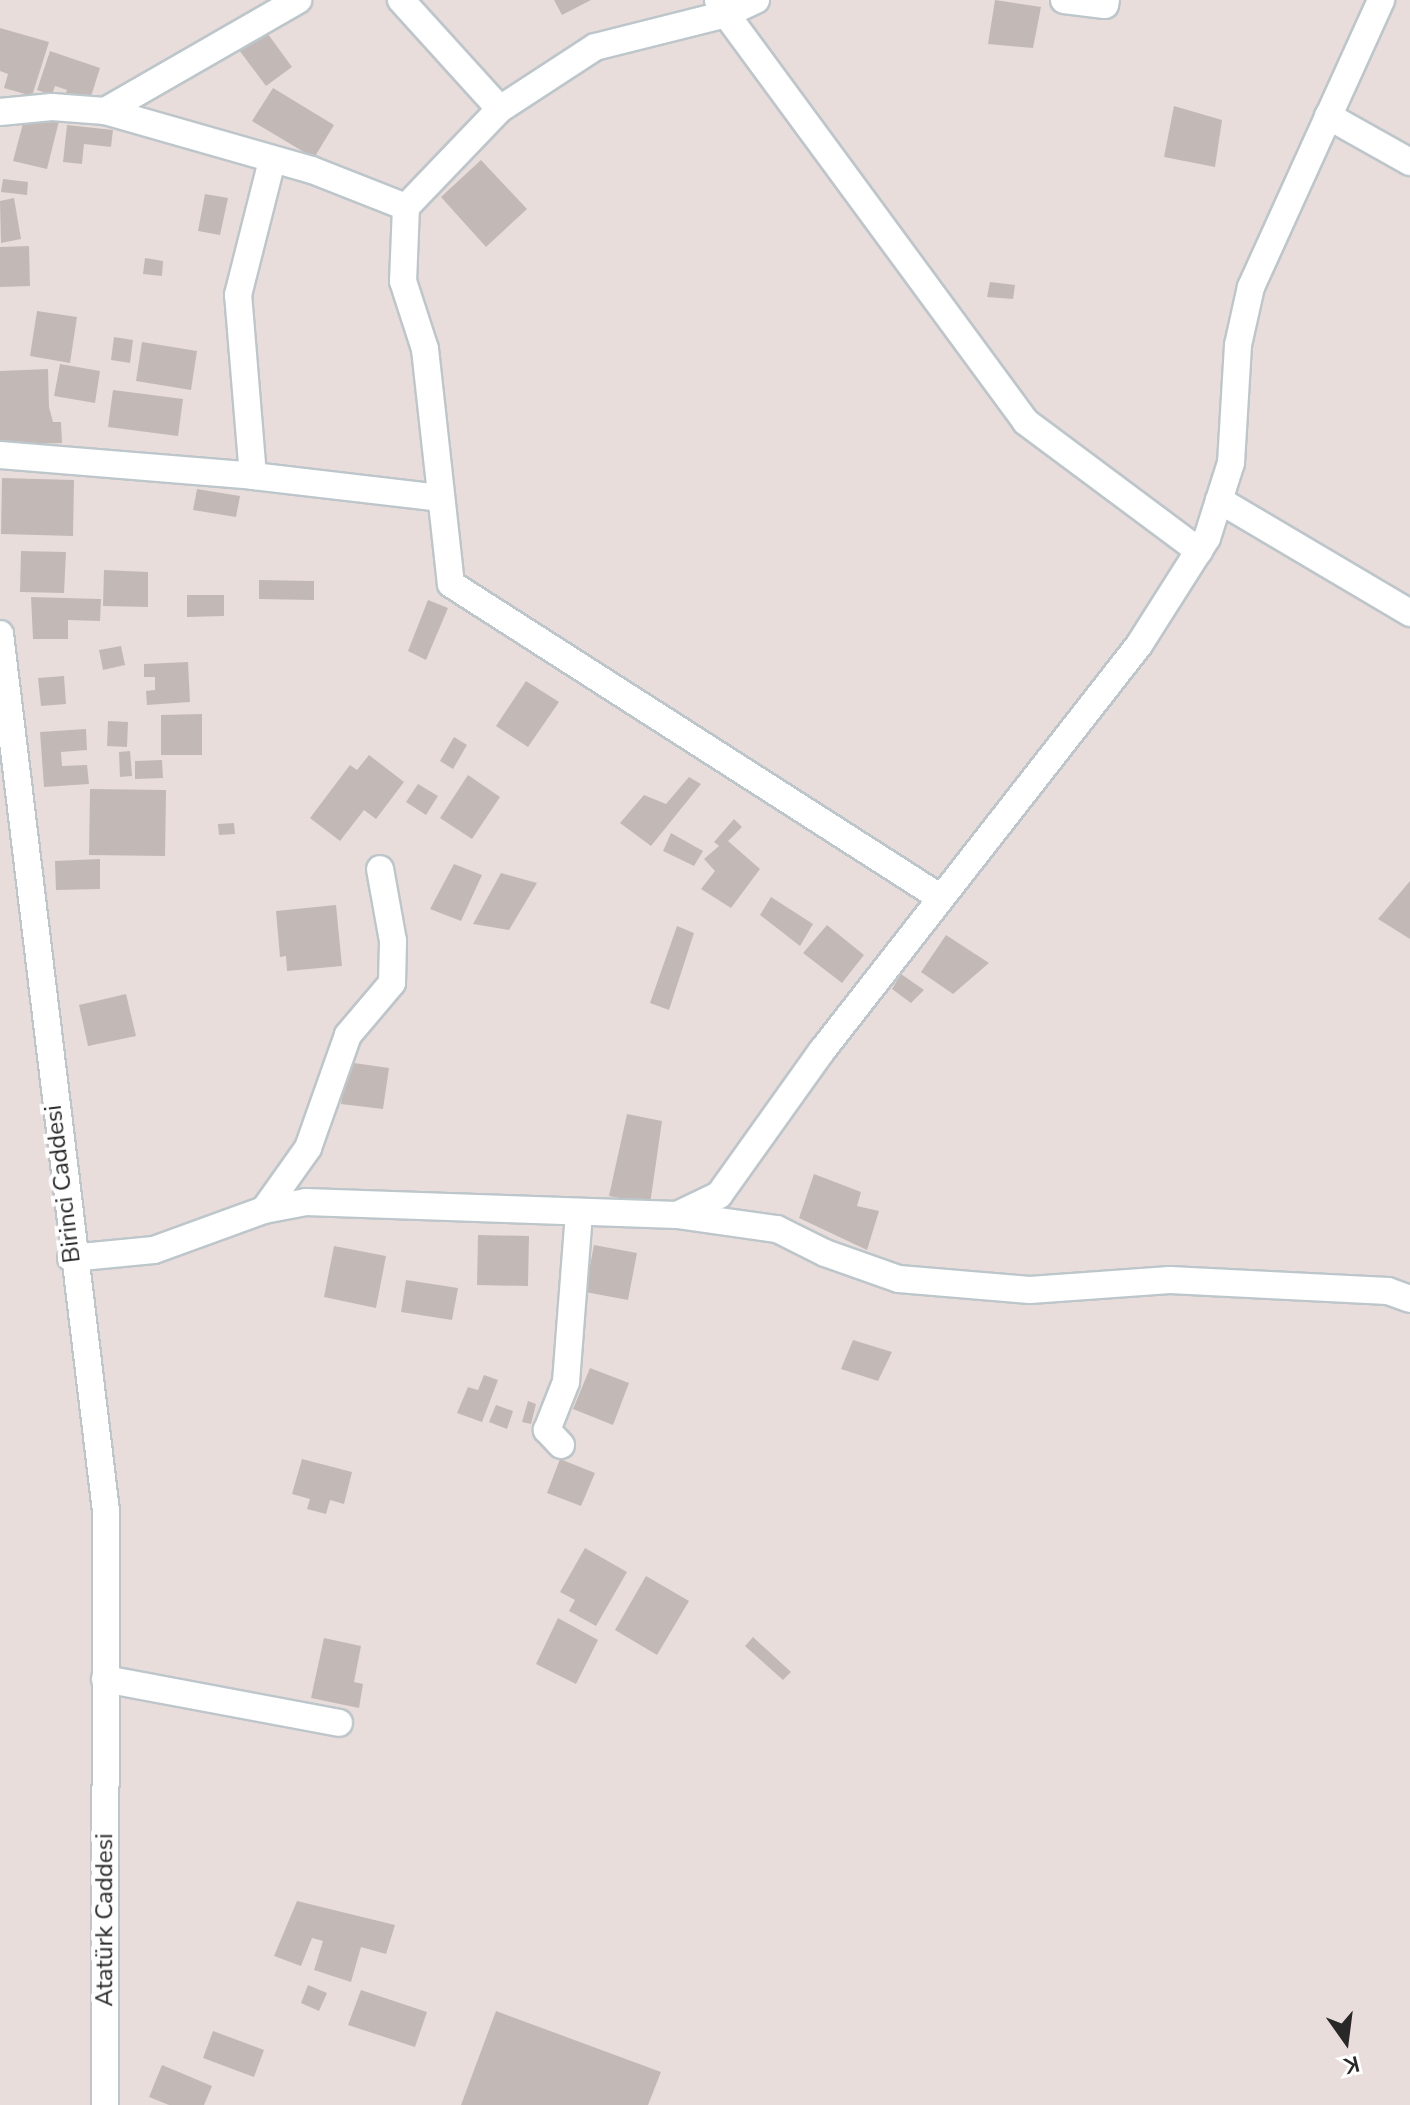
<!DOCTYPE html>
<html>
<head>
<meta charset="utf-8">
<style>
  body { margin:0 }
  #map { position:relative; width:1410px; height:2105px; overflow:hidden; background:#e9dddb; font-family:"Nunito Sans",sans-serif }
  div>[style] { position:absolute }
  .building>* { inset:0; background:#c2b9b7 }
  .roads { filter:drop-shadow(2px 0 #bdc6ca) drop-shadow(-2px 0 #bdc6ca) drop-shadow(0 2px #bdc6ca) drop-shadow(0 -2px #bdc6ca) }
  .minor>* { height:26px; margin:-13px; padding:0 13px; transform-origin:13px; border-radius:13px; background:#fff }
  span { translate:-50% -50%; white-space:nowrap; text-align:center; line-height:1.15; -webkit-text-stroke:8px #fff; paint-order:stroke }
  .street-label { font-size:24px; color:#282828 }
  .north { position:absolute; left:1306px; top:2001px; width:80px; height:80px; -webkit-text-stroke:6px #fff; paint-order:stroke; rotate:166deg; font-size:22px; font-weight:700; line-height:32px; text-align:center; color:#282828 }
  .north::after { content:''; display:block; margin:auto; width:28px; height:36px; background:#282828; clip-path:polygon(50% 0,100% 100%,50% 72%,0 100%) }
</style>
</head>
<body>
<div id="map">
  <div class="building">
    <div style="clip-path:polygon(554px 0,591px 0,562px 15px)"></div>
    <div style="clip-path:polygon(995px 0,1041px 7px,1033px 48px,988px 44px)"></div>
    <div style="clip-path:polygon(0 28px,49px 42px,32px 96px,4px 88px,8px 74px,0 71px)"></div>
    <div style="clip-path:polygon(265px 30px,292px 67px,266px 86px,239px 50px)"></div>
    <div style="clip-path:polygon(50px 51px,100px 68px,87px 109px,63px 102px,67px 90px,55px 86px,52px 95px,37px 90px)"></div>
    <div style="clip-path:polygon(273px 88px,334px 125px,314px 158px,252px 121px)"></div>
    <div style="clip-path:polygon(1174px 106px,1222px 120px,1215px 167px,1164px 157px)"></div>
    <div style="clip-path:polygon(26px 112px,59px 121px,47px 169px,13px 161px)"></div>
    <div style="clip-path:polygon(67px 125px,113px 130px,111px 147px,84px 144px,82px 164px,63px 162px)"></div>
    <div style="clip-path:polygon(481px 160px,527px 209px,486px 247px,441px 197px)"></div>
    <div style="clip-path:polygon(3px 179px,28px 182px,27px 195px,1px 192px)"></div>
    <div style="clip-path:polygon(205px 194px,228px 198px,220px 235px,198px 231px)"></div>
    <div style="clip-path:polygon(14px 198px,21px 239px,1px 243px,0 201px)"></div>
    <div style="clip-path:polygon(29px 246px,30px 286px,0 287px,0 247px)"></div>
    <div style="clip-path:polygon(145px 258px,163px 261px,162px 276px,143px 274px)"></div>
    <div style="clip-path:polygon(990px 282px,1015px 285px,1013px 299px,987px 297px)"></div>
    <div style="clip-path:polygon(37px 311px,77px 317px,70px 363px,30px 356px)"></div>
    <div style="clip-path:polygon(114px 337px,133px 340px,130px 363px,111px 360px)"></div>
    <div style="clip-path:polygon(142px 342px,197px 351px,191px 390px,136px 381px)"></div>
    <div style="clip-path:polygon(60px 364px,100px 371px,95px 403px,54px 396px)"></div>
    <div style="clip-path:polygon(48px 369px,49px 407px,53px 422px,61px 422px,62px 443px,0 445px,0 371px)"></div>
    <div style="clip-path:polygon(113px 390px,183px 399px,178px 436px,108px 427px)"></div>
    <div style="clip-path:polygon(2px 478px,74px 480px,73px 536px,1px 534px)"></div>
    <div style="clip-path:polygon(197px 489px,240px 496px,236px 517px,193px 510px)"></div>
    <div style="clip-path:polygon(21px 551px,66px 552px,64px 593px,20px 592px)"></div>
    <div style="clip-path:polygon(104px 570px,148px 572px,148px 607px,103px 606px)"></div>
    <div style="clip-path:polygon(259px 580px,314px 581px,314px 600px,259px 599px)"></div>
    <div style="clip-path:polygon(187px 595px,224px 595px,224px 616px,187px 617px)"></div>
    <div style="clip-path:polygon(31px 597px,101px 599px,100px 621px,68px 620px,68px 639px,33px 639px)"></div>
    <div style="clip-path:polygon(428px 600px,448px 608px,426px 660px,408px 651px)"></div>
    <div style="clip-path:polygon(121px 646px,125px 665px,103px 670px,99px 650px)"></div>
    <div style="clip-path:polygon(188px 662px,190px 702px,147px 705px,146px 691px,155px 690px,155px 677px,144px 677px,144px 664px)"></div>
    <div style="clip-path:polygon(64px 676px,66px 704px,41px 706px,38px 678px)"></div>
    <div style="clip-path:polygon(526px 681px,559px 702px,528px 747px,496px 726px)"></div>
    <div style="clip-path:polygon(202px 714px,202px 755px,161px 755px,161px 715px)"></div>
    <div style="clip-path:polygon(108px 721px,128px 722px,127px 747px,107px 746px)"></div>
    <div style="clip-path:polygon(86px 729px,87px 750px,61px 752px,62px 766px,87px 765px,89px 784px,44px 787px,40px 732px)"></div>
    <div style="clip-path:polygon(454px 737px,467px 745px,453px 769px,440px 761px)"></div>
    <div style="clip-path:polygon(130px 751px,132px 776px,120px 777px,119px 752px)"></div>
    <div style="clip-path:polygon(369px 755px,404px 782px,376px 819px,364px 810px,340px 841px,310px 818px,350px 765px,357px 770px)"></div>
    <div style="clip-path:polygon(162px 760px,163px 778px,135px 779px,135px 761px)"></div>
    <div style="clip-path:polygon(468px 775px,500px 797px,472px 839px,440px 818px)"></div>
    <div style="clip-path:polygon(689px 777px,701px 784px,651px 846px,620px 823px,644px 795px,666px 804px)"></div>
    <div style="clip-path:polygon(418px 784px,438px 796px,426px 815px,406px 802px)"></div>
    <div style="clip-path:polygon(90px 789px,166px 790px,165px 856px,89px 855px)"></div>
    <div style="clip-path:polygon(734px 819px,742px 827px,728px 841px,760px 869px,731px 908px,701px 889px,715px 871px,704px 859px,719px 846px,714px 842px)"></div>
    <div style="clip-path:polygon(234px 823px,235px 834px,219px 835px,218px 824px)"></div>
    <div style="clip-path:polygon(671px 833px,703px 851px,694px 866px,663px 851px)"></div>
    <div style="clip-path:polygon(100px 859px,100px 889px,56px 890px,55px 861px)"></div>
    <div style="clip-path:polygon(454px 864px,482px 875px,461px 921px,430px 909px)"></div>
    <div style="clip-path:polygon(501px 873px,537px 883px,509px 930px,473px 924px)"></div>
    <div style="clip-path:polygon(1410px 881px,1410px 939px,1378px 919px)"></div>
    <div style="clip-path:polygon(771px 897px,813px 924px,800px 946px,760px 915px)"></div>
    <div style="clip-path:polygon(336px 905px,342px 966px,287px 971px,286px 956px,280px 957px,276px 911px)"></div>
    <div style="clip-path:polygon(827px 925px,864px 955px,842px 983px,803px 953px)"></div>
    <div style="clip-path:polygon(677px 926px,694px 933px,669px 1010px,650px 1003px)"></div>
    <div style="clip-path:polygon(946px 935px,989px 963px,953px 994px,921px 972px)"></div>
    <div style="clip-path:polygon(901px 974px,924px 990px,911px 1003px,892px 989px)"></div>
    <div style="clip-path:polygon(126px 994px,136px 1036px,88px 1046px,79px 1005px)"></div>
    <div style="clip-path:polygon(347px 1062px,389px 1068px,383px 1109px,341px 1104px)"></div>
    <div style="clip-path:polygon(627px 1114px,662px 1121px,650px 1204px,609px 1196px)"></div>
    <div style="clip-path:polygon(814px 1174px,861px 1192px,857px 1206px,879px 1211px,867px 1250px,799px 1218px)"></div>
    <div style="clip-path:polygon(478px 1235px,529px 1236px,528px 1286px,477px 1285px)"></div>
    <div style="clip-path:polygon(594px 1245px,637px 1253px,628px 1300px,585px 1292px)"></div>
    <div style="clip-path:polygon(334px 1246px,386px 1256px,376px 1308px,324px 1297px)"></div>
    <div style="clip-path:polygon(406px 1280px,458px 1288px,452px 1320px,401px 1312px)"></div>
    <div style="clip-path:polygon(853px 1340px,892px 1352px,878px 1381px,841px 1369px)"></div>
    <div style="clip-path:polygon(590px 1368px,629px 1383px,613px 1425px,573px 1409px)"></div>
    <div style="clip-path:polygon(484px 1375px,498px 1380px,482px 1422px,457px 1413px,468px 1387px,478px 1390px)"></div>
    <div style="clip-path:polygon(528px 1401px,536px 1404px,531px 1424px,522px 1422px)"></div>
    <div style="clip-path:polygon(496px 1405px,513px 1411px,507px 1429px,489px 1422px)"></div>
    <div style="clip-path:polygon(302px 1459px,352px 1472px,344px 1504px,330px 1500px,326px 1514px,307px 1509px,310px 1499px,292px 1494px)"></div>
    <div style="clip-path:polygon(560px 1459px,595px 1473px,581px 1506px,547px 1493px)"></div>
    <div style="clip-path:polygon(585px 1548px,627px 1572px,596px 1626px,569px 1611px,575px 1600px,560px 1592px)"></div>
    <div style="clip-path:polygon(646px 1576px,689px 1601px,657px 1655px,615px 1630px)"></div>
    <div style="clip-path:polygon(558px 1618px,598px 1640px,576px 1684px,536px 1664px)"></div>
    <div style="clip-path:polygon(753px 1637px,791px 1672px,783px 1680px,745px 1646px)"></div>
    <div style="clip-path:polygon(324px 1638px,361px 1646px,354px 1682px,363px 1684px,359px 1708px,311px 1698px)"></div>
    <div style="clip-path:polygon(297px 1901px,395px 1925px,386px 1954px,361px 1947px,351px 1982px,314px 1970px,323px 1941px,312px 1938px,301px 1966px,274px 1956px)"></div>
    <div style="clip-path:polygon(308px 1985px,327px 1993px,319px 2011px,301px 2003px)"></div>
    <div style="clip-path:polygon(361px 1990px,427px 2012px,415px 2047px,348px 2025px)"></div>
    <div style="clip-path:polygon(496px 2011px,661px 2072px,648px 2105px,461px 2105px)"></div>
    <div style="clip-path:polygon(213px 2031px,264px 2050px,254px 2077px,203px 2058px)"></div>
    <div style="clip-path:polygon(162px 2065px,212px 2086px,204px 2105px,169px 2105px,149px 2097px)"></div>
  </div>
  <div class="roads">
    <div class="minor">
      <div style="left:401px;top:0;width:147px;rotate:47.8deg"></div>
      <div style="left:756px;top:0;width:33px;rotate:155deg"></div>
      <div style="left:726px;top:14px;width:506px;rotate:53.67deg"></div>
      <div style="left:1026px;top:422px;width:216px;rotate:36.7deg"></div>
      <div style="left:1064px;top:0;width:41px;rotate:7deg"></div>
      <div style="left:1105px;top:5px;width:5px;rotate:-79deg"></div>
      <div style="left:105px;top:111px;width:223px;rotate:-29.9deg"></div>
      <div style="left:0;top:112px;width:52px;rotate:-5.5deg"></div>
      <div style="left:52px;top:107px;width:53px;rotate:4.3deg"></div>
      <div style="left:105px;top:111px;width:215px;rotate:15.9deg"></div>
      <div style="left:312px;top:170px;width:101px;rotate:21.5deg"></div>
      <div style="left:406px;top:207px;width:136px;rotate:-46.2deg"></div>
      <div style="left:500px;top:109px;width:113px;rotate:-33.1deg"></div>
      <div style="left:595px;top:47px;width:135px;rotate:-14.1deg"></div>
      <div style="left:726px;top:14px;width:16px;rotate:-120deg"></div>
      <div style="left:1328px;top:116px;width:94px;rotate:29.3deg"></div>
      <div style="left:406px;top:207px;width:74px;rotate:92.3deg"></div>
      <div style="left:403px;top:281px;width:71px;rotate:72.1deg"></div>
      <div style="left:425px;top:349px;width:236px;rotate:83.7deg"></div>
      <div style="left:451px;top:584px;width:582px;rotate:32.65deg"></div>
      <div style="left:0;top:455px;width:254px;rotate:4.7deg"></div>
      <div style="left:253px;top:476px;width:188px;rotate:6.7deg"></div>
      <div style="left:253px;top:476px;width:182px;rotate:-94.7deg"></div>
      <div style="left:238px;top:295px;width:138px;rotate:-75.8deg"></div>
      <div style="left:1219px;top:500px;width:222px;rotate:30.6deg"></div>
      <div style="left:0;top:634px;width:883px;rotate:83.11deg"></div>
      <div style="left:106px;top:1511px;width:594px;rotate:90.1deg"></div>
      <div style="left:264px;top:1210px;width:76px;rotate:-54.6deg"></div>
      <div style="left:308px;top:1148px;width:120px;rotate:-70.5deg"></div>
      <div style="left:348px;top:1035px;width:68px;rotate:-49.8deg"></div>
      <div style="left:392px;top:983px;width:42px;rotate:-88.6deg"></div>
      <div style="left:393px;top:941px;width:73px;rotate:-100.2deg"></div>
      <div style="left:677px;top:1215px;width:101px;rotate:8deg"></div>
      <div style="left:777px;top:1229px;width:54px;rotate:26.6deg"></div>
      <div style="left:825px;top:1253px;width:78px;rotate:19.4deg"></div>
      <div style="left:899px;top:1279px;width:131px;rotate:4.8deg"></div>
      <div style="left:1030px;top:1290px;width:140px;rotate:-4.1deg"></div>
      <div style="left:1170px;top:1280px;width:218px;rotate:2.9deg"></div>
      <div style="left:1388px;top:1291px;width:23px;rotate:20deg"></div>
      <div style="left:71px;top:1258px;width:83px;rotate:-5.5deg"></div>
      <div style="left:154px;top:1250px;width:117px;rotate:-20deg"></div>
      <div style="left:264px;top:1210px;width:43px;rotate:-10.8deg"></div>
      <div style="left:306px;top:1202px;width:371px;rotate:2deg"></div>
      <div style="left:677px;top:1215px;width:47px;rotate:-25.5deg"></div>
      <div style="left:719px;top:1195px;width:176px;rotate:-54.5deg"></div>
      <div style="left:821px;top:1052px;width:517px;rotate:-52deg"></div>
      <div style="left:1139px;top:645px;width:127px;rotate:-57.6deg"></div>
      <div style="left:1207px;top:538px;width:79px;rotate:-72.3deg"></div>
      <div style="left:1231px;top:463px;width:118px;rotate:-86.6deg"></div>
      <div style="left:1238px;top:345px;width:59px;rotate:-77.4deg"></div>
      <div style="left:1251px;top:287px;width:315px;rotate:-65.6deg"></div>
      <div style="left:561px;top:1445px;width:21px;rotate:-133deg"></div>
      <div style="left:547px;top:1430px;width:52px;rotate:-68.4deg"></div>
      <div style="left:566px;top:1382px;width:170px;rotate:-85.6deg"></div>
      <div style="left:105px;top:1679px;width:238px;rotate:10.6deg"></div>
    </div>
  </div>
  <div class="street-label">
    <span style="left:63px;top:1184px;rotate:-97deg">Birinci Caddesi</span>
    <span style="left:105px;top:1920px;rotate:-90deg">Atatürk Caddesi</span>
  </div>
  <div class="north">K</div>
</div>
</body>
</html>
